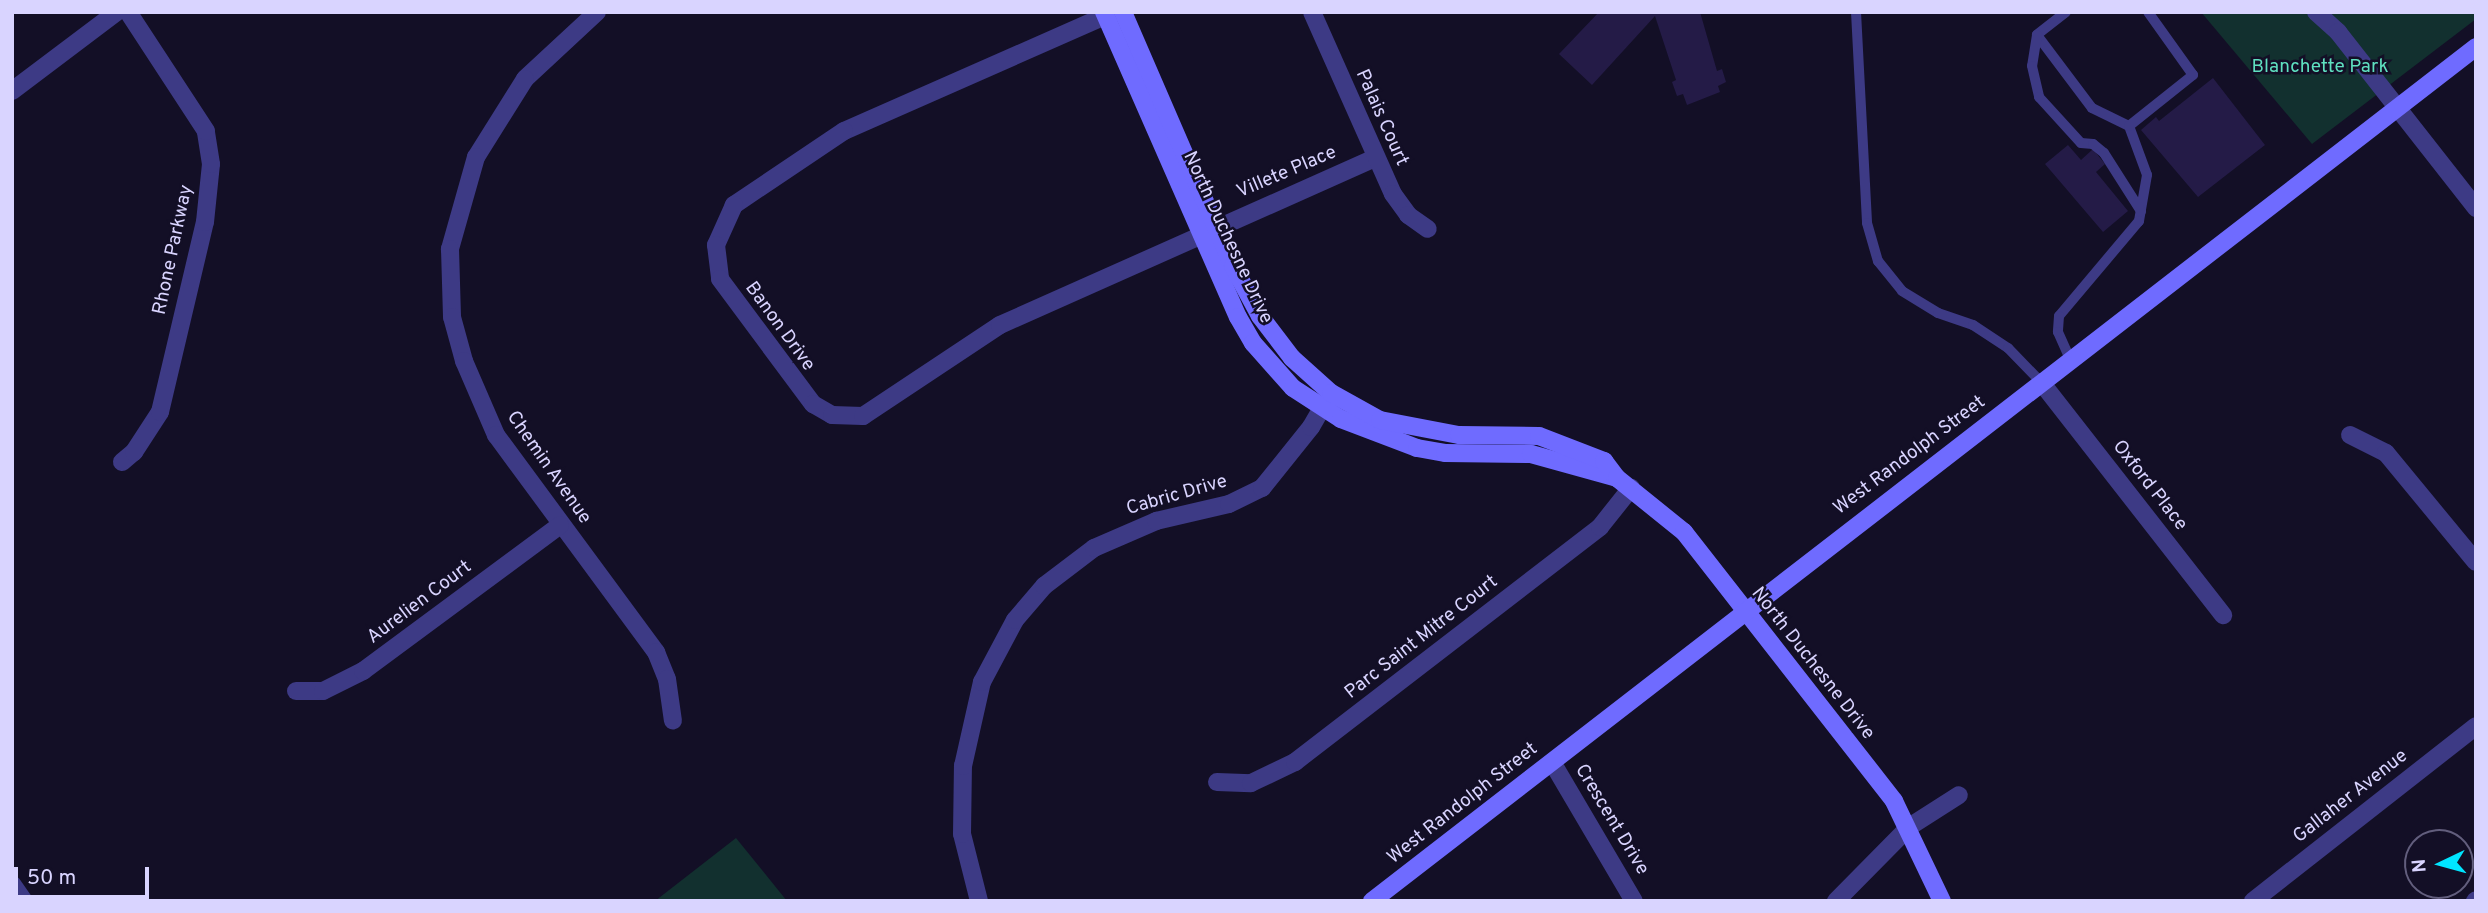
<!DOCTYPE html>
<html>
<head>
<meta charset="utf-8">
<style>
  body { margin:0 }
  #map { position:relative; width:2488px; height:913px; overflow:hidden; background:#130f26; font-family:Overpass,sans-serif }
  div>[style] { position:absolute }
  .green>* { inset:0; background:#12302f }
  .building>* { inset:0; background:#241b47 }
  .lane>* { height:10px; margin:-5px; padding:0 5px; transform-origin:5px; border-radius:5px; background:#3d3a85 }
  .street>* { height:18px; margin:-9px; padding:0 9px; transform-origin:9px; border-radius:9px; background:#3d3a85 }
  .secondary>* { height:18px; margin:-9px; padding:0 9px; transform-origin:9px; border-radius:9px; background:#6f6bff }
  span { translate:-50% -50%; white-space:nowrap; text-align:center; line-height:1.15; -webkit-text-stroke:5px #130f26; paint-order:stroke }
  .park-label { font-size:19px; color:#5fe0c0 }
  .street-label { font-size:19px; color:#d9d4ff }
  .frame { position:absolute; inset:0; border:14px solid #d9d4ff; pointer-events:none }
  .north { position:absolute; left:2404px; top:829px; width:70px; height:70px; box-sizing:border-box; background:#130f26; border:2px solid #625e7d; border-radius:50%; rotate:265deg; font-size:19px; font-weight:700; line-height:28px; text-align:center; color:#d9d4ff }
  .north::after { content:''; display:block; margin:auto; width:24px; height:32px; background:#00e5ff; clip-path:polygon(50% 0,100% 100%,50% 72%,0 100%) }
  .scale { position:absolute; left:14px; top:867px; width:135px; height:32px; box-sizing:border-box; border:4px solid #d9d4ff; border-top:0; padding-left:9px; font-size:21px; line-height:24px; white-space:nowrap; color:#d9d4ff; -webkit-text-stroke:5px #130f26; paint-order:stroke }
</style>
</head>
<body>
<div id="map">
  <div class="green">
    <div style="clip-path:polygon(2201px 12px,2476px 12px,2476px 19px,2312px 144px)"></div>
    <div style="clip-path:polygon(736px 838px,787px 901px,655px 901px)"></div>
  </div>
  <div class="building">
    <div style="clip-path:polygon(1599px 12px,1700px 12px,1717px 71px,1722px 69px,1726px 82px,1718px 86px,1720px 92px,1687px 105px,1683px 94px,1677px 96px,1672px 82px,1676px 80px,1655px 16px,1592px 85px,1559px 54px)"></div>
    <div style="clip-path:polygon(2213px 78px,2265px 145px,2198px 197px,2141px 130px,2156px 117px,2159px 121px)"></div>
    <div style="clip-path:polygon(2068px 145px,2081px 160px,2093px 149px,2105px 164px,2096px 172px,2128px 211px,2103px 232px,2045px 164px)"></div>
  </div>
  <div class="lane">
    <div style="left:1856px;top:12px;width:211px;rotate:87deg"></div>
    <div style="left:1867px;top:223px;width:40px;rotate:74deg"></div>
    <div style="left:1878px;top:261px;width:38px;rotate:51deg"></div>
    <div style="left:1902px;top:291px;width:42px;rotate:31.4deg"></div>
    <div style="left:1938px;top:313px;width:37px;rotate:19deg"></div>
    <div style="left:1973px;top:325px;width:42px;rotate:33.3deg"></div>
    <div style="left:2008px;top:348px;width:47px;rotate:45.9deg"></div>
    <div style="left:2066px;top:12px;width:37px;rotate:142deg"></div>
    <div style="left:2037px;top:35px;width:91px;rotate:53deg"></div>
    <div style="left:2092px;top:108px;width:41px;rotate:25.9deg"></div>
    <div style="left:2129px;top:126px;width:52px;rotate:69.8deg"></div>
    <div style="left:2147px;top:175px;width:47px;rotate:99.9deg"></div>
    <div style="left:2139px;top:221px;width:124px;rotate:130.1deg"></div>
    <div style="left:2059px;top:316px;width:16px;rotate:94deg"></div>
    <div style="left:2058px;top:332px;width:30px;rotate:66deg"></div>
    <div style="left:2037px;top:35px;width:31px;rotate:99deg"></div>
    <div style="left:2032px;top:66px;width:32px;rotate:77deg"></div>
    <div style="left:2039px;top:97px;width:62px;rotate:47.6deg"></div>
    <div style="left:2081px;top:143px;width:12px;rotate:5deg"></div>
    <div style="left:2093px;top:144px;width:14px;rotate:39deg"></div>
    <div style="left:2104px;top:153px;width:69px;rotate:57.5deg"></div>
    <div style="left:2129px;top:126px;width:82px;rotate:-38.6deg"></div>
    <div style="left:2193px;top:75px;width:77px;rotate:-125.5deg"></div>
  </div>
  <div class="street">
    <div style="left:597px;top:12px;width:98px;rotate:137.1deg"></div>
    <div style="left:525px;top:79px;width:92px;rotate:122.1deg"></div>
    <div style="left:476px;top:157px;width:96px;rotate:105.8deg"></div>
    <div style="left:450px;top:249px;width:68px;rotate:88.3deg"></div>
    <div style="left:452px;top:317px;width:46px;rotate:74.7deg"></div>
    <div style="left:464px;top:361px;width:81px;rotate:66.6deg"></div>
    <div style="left:496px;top:435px;width:270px;rotate:53.6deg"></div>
    <div style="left:656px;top:652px;width:29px;rotate:68deg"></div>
    <div style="left:667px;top:679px;width:42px;rotate:81.9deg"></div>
    <div style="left:1114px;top:12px;width:295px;rotate:156.2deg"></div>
    <div style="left:844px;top:131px;width:133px;rotate:146.1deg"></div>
    <div style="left:734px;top:205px;width:44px;rotate:114.2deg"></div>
    <div style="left:716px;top:245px;width:34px;rotate:83deg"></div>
    <div style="left:720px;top:279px;width:156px;rotate:53.4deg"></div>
    <div style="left:813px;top:404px;width:22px;rotate:30deg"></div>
    <div style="left:832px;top:415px;width:31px;rotate:2deg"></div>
    <div style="left:863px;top:416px;width:164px;rotate:-33.6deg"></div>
    <div style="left:1000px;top:325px;width:411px;rotate:-24deg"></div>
    <div style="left:1312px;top:12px;width:199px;rotate:66deg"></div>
    <div style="left:1393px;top:194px;width:26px;rotate:54deg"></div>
    <div style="left:1408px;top:215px;width:24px;rotate:35deg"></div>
    <div style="left:2316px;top:12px;width:30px;rotate:42deg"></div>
    <div style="left:2338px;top:32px;width:224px;rotate:51.9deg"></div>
    <div style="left:12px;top:91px;width:131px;rotate:-37deg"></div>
    <div style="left:2041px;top:382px;width:296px;rotate:52deg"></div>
    <div style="left:2350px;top:435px;width:40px;rotate:26.6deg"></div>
    <div style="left:2386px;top:453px;width:141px;rotate:50.5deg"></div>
    <div style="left:122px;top:462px;width:16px;rotate:-40deg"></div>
    <div style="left:134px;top:452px;width:48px;rotate:-57deg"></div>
    <div style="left:160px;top:412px;width:195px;rotate:-76.7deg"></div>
    <div style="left:205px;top:222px;width:58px;rotate:-84.1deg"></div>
    <div style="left:211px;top:164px;width:33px;rotate:-99deg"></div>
    <div style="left:206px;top:131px;width:142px;rotate:-123.2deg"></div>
    <div style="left:296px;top:691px;width:27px"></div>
    <div style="left:323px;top:691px;width:45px;rotate:-26.6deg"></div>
    <div style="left:363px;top:671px;width:245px;rotate:-36.5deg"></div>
    <div style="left:1552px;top:762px;width:161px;rotate:59.5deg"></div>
    <div style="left:1217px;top:782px;width:34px;rotate:2deg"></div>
    <div style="left:1251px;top:783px;width:49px;rotate:-25.5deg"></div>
    <div style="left:1295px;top:762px;width:385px;rotate:-37.6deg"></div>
    <div style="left:1600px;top:527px;width:50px;rotate:-51.5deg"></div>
    <div style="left:12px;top:884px;width:21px;rotate:55deg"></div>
    <div style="left:979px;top:901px;width:69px;rotate:-104.2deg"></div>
    <div style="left:962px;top:834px;width:68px;rotate:-89.2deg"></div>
    <div style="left:963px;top:766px;width:86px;rotate:-77.3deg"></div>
    <div style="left:982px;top:682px;width:70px;rotate:-62deg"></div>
    <div style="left:1015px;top:620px;width:45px;rotate:-49.5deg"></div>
    <div style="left:1044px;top:586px;width:63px;rotate:-37.2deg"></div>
    <div style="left:1094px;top:548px;width:68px;rotate:-23.5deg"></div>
    <div style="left:1156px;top:521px;width:75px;rotate:-13.1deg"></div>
    <div style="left:1229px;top:504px;width:37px;rotate:-26deg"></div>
    <div style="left:1262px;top:488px;width:78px;rotate:-51.2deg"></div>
    <div style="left:1311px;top:427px;width:36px;rotate:-60deg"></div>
    <div style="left:1836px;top:901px;width:104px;rotate:-45.4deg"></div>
    <div style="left:1909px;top:827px;width:59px;rotate:-32.6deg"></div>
    <div style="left:2253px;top:901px;width:283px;rotate:-38.1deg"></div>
    <div style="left:2475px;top:901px;width:1px;rotate:-45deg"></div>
  </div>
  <div class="secondary">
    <div style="left:1104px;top:12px;width:333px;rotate:66.3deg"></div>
    <div style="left:1238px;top:317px;width:30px;rotate:60deg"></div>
    <div style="left:1253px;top:343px;width:60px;rotate:48.4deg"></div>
    <div style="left:1293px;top:388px;width:57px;rotate:32.9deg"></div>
    <div style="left:1341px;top:419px;width:81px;rotate:20.9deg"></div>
    <div style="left:1417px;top:448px;width:28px;rotate:10deg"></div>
    <div style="left:1445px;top:453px;width:86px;rotate:0.7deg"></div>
    <div style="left:1531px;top:454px;width:89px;rotate:15.6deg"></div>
    <div style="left:1123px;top:12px;width:277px;rotate:66.6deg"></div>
    <div style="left:1233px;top:266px;width:57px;rotate:61.6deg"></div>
    <div style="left:1260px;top:316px;width:53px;rotate:52.7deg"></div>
    <div style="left:1292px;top:358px;width:52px;rotate:41.9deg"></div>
    <div style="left:1331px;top:393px;width:56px;rotate:28.9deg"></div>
    <div style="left:1380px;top:420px;width:80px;rotate:10.8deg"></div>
    <div style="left:1459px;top:435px;width:80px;rotate:0.7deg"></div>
    <div style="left:1539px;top:436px;width:70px;rotate:21deg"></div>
    <div style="left:1604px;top:461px;width:21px;rotate:53deg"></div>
    <div style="left:1617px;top:478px;width:86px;rotate:38.9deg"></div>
    <div style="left:1684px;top:532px;width:341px;rotate:52deg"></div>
    <div style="left:1894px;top:801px;width:111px;rotate:64.4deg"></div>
    <div style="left:1372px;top:901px;width:1396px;rotate:-37.72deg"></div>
  </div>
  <div class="park-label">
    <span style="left:2320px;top:68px">Blanchette Park</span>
  </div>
  <div class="street-label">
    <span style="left:1381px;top:118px;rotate:66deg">Palais Court</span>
    <span style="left:1287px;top:173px;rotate:-23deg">Villete Place</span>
    <span style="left:1227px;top:238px;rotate:65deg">North Duchesne Drive</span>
    <span style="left:174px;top:250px;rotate:-78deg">Rhone Parkway</span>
    <span style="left:779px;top:327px;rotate:54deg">Banon Drive</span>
    <span style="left:1910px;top:456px;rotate:-37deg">West Randolph Street</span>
    <span style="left:548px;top:468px;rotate:55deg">Chemin Avenue</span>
    <span style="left:2149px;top:486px;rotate:52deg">Oxford Place</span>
    <span style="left:1177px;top:496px;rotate:-16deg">Cabric Drive</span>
    <span style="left:420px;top:603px;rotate:-37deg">Aurelien Court</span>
    <span style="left:1422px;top:638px;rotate:-38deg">Parc Saint Mitre Court</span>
    <span style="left:1812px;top:664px;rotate:52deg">North Duchesne Drive</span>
    <span style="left:2351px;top:797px;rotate:-38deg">Gallaher Avenue</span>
    <span style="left:1463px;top:804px;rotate:-38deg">West Randolph Street</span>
    <span style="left:1611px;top:820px;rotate:59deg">Crescent Drive</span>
  </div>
  <div class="frame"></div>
  <div class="north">N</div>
  <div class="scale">50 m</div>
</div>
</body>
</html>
